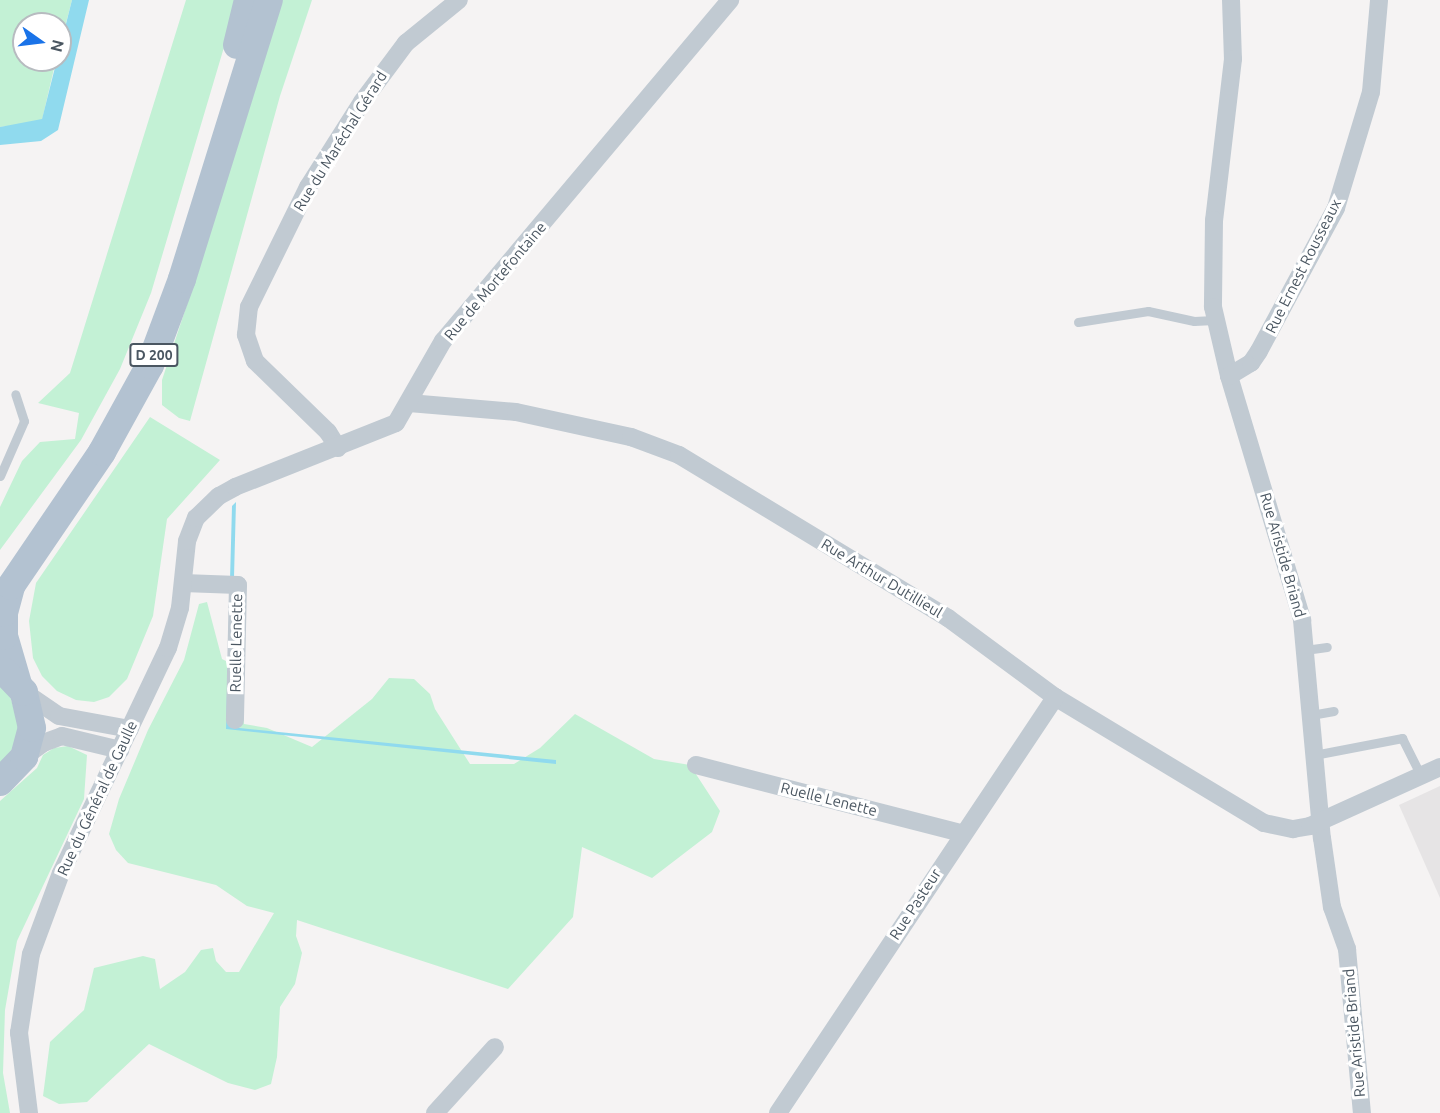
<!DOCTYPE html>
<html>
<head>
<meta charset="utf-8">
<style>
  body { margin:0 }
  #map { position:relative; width:1440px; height:1113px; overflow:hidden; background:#f5f3f3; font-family:Ubuntu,sans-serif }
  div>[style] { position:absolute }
  .education>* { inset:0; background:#e6e4e5 }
  .green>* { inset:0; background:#c3f1d5 }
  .water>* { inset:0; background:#90daee }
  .lane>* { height:9px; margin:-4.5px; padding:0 4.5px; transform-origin:4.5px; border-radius:4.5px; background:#c1cad2 }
  .street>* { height:18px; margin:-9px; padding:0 9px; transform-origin:9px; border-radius:9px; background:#c1cad2 }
  .primary>* { height:28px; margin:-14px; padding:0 14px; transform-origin:14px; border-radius:14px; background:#b3c2d1 }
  span { translate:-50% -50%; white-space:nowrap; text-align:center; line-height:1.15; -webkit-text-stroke:6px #fff; paint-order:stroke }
  .shield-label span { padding:2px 4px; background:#fff; border:2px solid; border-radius:4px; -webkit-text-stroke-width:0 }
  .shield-label { font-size:14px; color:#4a5661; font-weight:700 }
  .street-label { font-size:15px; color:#4a5661 }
  .north { position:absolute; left:12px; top:12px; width:60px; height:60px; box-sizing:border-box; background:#fff; border:2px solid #b7bbc0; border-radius:50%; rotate:104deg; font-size:16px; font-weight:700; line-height:24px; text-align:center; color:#4a5661 }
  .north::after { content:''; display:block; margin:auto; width:21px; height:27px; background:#1a73e8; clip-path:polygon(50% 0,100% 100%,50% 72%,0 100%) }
</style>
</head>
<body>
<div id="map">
  <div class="education">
    <div style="clip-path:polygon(1440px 786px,1440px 898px,1399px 805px)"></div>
  </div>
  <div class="green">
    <div style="clip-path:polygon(0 0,72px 0,60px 46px,60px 24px,24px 24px,24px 60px,56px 60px,42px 120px,34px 123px,0 127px)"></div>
    <div style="clip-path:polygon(186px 0,238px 0,151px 293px,120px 369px,81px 440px,0 550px,0 507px,22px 461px,40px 442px,75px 439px,79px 413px,38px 403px,70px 373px)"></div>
    <div style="clip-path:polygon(276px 0,312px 0,280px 96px,190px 421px,179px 418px,162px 405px,162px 380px,202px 259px)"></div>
    <div style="clip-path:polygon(150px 417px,220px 460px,167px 519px,153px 616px,127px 679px,109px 697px,94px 702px,76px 700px,57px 691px,42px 676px,33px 658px,29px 621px,36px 583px)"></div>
    <div style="clip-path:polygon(207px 602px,222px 659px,240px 668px,244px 724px,267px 728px,312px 747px,372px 699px,389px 678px,414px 679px,430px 694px,435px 709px,470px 764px,514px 764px,540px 748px,575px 714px,654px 759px,690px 765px,720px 811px,712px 832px,652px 878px,582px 847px,573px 917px,508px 989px,297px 920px,296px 936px,302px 953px,295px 984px,280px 1007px,277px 1057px,271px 1084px,255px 1090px,228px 1083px,149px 1044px,87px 1102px,59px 1104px,43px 1096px,50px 1042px,84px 1010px,94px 968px,143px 956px,155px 959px,160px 989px,185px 972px,201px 950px,213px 948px,216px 961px,226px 972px,239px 972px,274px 913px,247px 906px,216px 885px,128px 863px,116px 850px,109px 834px,119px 799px,148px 730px,184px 660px,199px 604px)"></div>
    <div style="clip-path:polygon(0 683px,9px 692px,21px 734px,0 769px)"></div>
    <div style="clip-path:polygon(68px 746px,87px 755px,84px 799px,17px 941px,5px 1010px,3px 1073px,10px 1113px,0 1113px,0 801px,37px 768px,43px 755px,54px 748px)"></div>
  </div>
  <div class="water">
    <div style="clip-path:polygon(72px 0,89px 0,58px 130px,41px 141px,0 145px,0 127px,42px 119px)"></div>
    <div style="clip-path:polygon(236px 502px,230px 727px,556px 760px,556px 764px,226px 729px,232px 506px)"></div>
  </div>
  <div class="lane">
    <div style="left:1078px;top:322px;width:71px;rotate:-8.9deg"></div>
    <div style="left:1148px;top:311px;width:47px;rotate:12.3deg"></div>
    <div style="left:1194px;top:321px;width:20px;rotate:-3deg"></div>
    <div style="left:0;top:476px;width:60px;rotate:-66.4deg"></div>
    <div style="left:24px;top:421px;width:28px;rotate:-108deg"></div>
    <div style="left:1305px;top:650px;width:22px;rotate:-8deg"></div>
    <div style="left:1311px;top:715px;width:23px;rotate:-10deg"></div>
    <div style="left:1314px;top:755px;width:90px;rotate:-10.9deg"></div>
    <div style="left:1402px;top:738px;width:42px;rotate:63.4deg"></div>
  </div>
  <div class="street">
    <div style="left:1231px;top:0;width:59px;rotate:88.1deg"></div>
    <div style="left:1233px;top:59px;width:162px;rotate:96.7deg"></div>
    <div style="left:1214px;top:220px;width:87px;rotate:90.7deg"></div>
    <div style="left:1213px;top:307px;width:71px;rotate:76.9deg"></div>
    <div style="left:1229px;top:376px;width:255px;rotate:73.3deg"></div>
    <div style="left:1302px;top:620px;width:219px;rotate:84.8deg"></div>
    <div style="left:1322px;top:838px;width:70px;rotate:81.8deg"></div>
    <div style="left:1332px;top:907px;width:45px;rotate:70.3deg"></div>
    <div style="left:1347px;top:949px;width:165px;rotate:84.8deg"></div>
    <div style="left:1229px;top:376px;width:26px;rotate:-31deg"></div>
    <div style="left:1251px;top:363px;width:14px;rotate:-56deg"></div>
    <div style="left:1259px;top:351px;width:162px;rotate:-61.7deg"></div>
    <div style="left:1336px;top:208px;width:121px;rotate:-73.2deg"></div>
    <div style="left:1371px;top:92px;width:92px;rotate:-85deg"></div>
    <div style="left:409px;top:403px;width:107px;rotate:4.8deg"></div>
    <div style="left:516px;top:412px;width:118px;rotate:12.3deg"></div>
    <div style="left:631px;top:437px;width:51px;rotate:20.6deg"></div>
    <div style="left:679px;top:455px;width:315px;rotate:31.2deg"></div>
    <div style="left:948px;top:618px;width:133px;rotate:36.4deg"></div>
    <div style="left:1055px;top:697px;width:244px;rotate:31.1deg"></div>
    <div style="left:1264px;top:823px;width:30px;rotate:12deg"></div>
    <div style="left:1293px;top:829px;width:17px;rotate:-10deg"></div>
    <div style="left:1310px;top:826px;width:143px;rotate:-24.4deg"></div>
    <div style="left:338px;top:448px;width:19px;rotate:-122deg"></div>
    <div style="left:328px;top:432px;width:102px;rotate:-135.8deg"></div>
    <div style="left:255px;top:361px;width:28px;rotate:-109deg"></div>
    <div style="left:246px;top:335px;width:28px;rotate:-84deg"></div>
    <div style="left:249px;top:307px;width:134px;rotate:-63.8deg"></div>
    <div style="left:308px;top:187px;width:101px;rotate:-57.6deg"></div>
    <div style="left:362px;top:102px;width:74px;rotate:-53.3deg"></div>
    <div style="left:406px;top:43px;width:68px;rotate:-39.1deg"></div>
    <div style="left:183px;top:583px;width:55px;rotate:2.1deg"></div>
    <div style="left:238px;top:585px;width:135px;rotate:91.3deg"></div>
    <div style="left:24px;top:692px;width:42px;rotate:34.4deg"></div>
    <div style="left:59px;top:716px;width:72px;rotate:10.4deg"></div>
    <div style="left:24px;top:757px;width:24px;rotate:-36deg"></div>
    <div style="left:43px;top:743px;width:20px;rotate:-20deg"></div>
    <div style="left:62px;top:736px;width:60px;rotate:13.6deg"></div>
    <div style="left:696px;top:765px;width:274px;rotate:14.4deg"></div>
    <div style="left:29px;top:1113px;width:81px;rotate:-97.1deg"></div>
    <div style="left:19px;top:1033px;width:80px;rotate:-81.4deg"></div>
    <div style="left:31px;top:954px;width:86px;rotate:-69.7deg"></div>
    <div style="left:61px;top:873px;width:249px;rotate:-64.6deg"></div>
    <div style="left:168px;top:648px;width:42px;rotate:-73.3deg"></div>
    <div style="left:180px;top:608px;width:67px;rotate:-84deg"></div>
    <div style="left:187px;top:541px;width:25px;rotate:-69deg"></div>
    <div style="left:196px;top:518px;width:32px;rotate:-44deg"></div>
    <div style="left:219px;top:496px;width:18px;rotate:-29deg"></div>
    <div style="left:235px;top:487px;width:173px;rotate:-21.7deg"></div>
    <div style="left:396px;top:423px;width:95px;rotate:-60.2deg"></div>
    <div style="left:443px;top:341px;width:446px;rotate:-49.9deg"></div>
    <div style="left:435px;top:1113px;width:89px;rotate:-47.7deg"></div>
    <div style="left:778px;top:1113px;width:500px;rotate:-56.3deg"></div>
  </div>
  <div class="primary">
    <div style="left:237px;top:45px;width:46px;rotate:-76.3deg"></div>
    <div style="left:18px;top:684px;width:50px;rotate:-106.3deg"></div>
    <div style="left:4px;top:636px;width:23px;rotate:-90deg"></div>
    <div style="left:4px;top:613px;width:28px;rotate:-75deg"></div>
    <div style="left:11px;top:586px;width:162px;rotate:-55.8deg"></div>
    <div style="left:102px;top:452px;width:99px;rotate:-61.1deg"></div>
    <div style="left:150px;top:365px;width:92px;rotate:-69.6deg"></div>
    <div style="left:182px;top:279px;width:292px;rotate:-72.7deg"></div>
    <div style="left:0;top:782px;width:35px;rotate:-46deg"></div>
    <div style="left:24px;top:757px;width:30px;rotate:-75deg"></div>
    <div style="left:32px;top:728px;width:37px;rotate:-103deg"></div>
    <div style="left:24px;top:692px;width:29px;rotate:-134deg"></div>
  </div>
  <div class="shield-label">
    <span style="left:154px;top:355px">D 200</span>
  </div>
  <div class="street-label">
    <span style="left:340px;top:141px;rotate:-58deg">Rue du Maréchal Gérard</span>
    <span style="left:1303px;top:266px;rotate:-63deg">Rue Ernest Rousseaux</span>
    <span style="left:495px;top:281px;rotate:-50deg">Rue de Mortefontaine</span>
    <span style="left:1283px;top:555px;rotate:74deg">Rue Aristide Briand</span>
    <span style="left:882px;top:578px;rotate:31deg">Rue Arthur Dutillieul</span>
    <span style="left:236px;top:643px;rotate:-89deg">Ruelle Lenette</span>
    <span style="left:97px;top:798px;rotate:-65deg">Rue du Général de Gaulle</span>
    <span style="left:829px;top:799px;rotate:14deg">Ruelle Lenette</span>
    <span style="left:915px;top:904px;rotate:-57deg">Rue Pasteur</span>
    <span style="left:1354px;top:1033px;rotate:-95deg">Rue Aristide Briand</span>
  </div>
  <div class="north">N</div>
</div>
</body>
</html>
